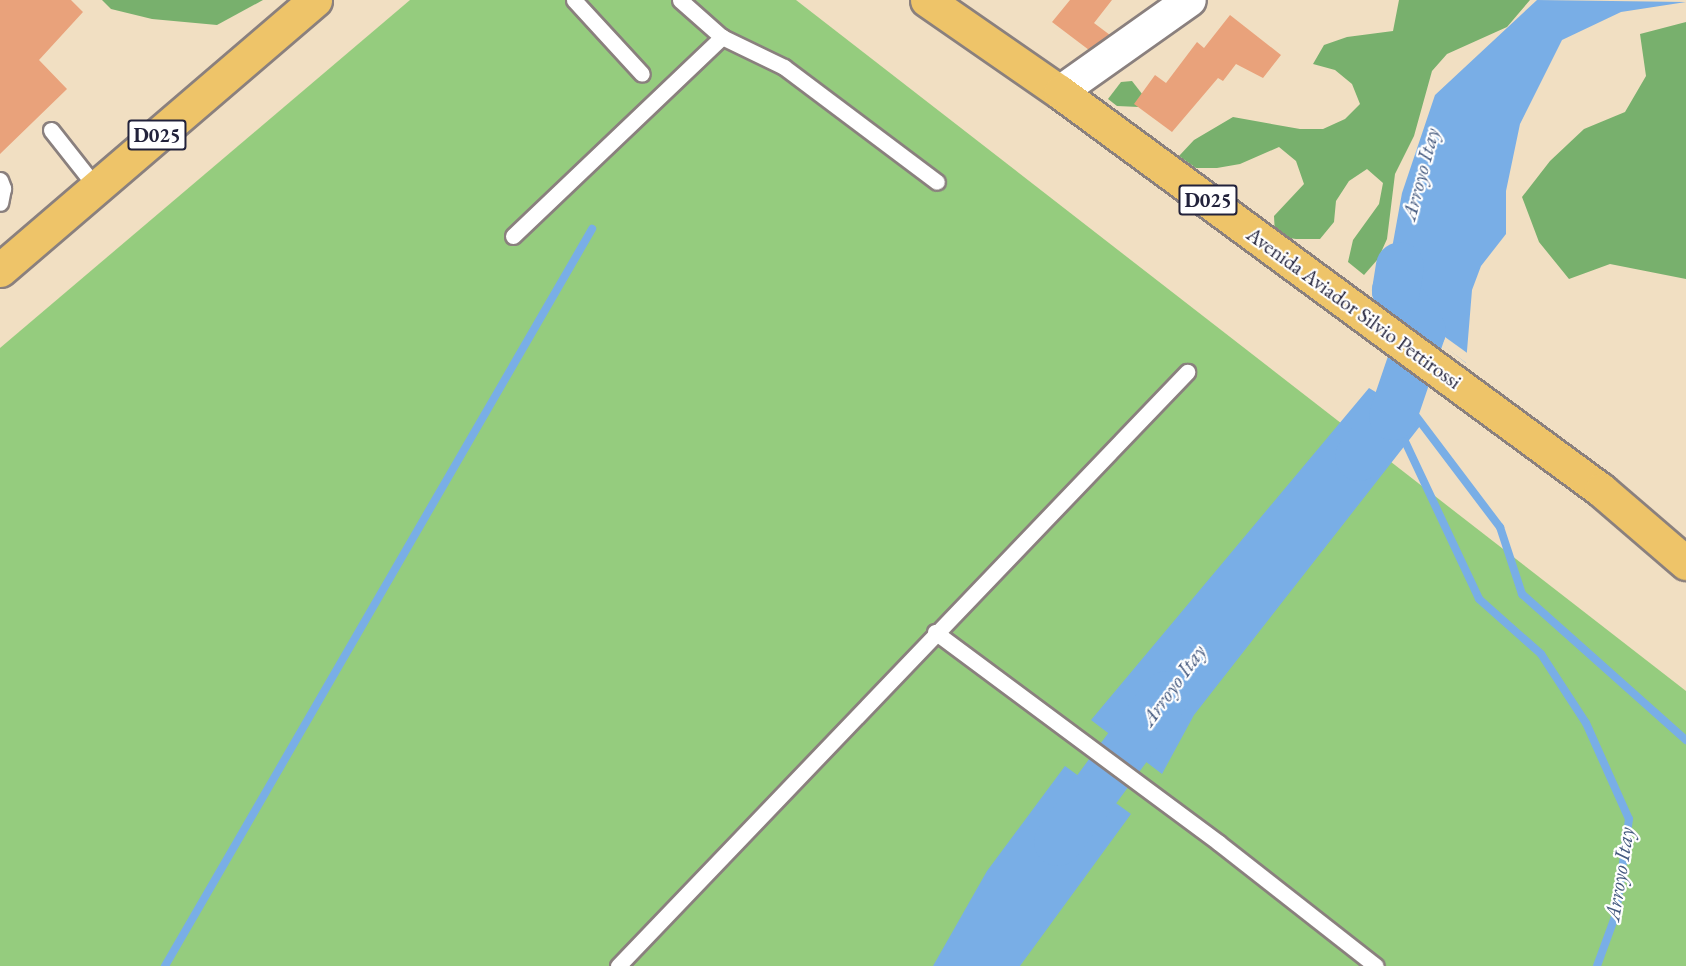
<!DOCTYPE html>
<html>
<head>
<meta charset="utf-8">
<style>
  body { margin:0 }
  #map { position:relative; width:1686px; height:966px; overflow:hidden; background:#f1dfc2; font-family:"EB Garamond",serif }
  div>[style] { position:absolute }
  .green>* { inset:0; background:#95cc7e }
  .forest>* { inset:0; background:#78b06d }
  .water>* { inset:0; background:#79aee6 }
  .pier>* { inset:0; background:#f1dfc2 }
  .stream>* { height:8px; margin:-4px; padding:0 4px; transform-origin:4px; border-radius:4px; background:#79aee6 }
  .river>* { height:48px; margin:-24px; padding:0 24px; transform-origin:24px; border-radius:24px; background:#79aee6 }
  .building>* { inset:0; background:#e9a27b }
  .roads { filter:drop-shadow(2px 0 #8a807e) drop-shadow(-2px 0 #8a807e) drop-shadow(0 2px #8a807e) drop-shadow(0 -2px #8a807e) }
  .lane>* { height:15px; margin:-7.5px; padding:0 7.5px; transform-origin:7.5px; border-radius:7.5px; background:#fff }
  .street>* { height:32px; margin:-16px; padding:0 16px; transform-origin:16px; border-radius:16px; background:#fff }
  .primary>* { height:33px; margin:-16.5px; padding:0 16.5px; transform-origin:16.5px; border-radius:16.5px; background:#eec469 }
  span { translate:-50% -50%; white-space:nowrap; text-align:center; line-height:1.15; -webkit-text-stroke:4.5px #fff; paint-order:stroke }
  .shield-label span { padding:2px 4px; background:#fff; border:2px solid; border-radius:4px; -webkit-text-stroke-width:0 }
  .shield-label { font-size:20px; color:#22223b; font-weight:700 }
  .street-label { font-size:21px; color:#22223b }
  .water-label { font-size:22px; color:#455a7f; font-style:italic }
</style>
</head>
<body>
<div id="map">
  <div class="green">
    <div style="clip-path:polygon(410px 0,796px 0,1686px 691px,1686px 966px,0 966px,0 348px)"></div>
  </div>
  <div class="forest">
    <div style="clip-path:polygon(102px 0,263px 0,217px 25px,152px 19px,111px 9px)"></div>
    <div style="clip-path:polygon(1399px 0,1530px 0,1507px 27px,1447px 54px,1432px 71px,1414px 136px,1395px 174px,1387px 239px,1378px 259px,1364px 275px,1348px 262px,1353px 240px,1379px 204px,1383px 183px,1367px 169px,1349px 181px,1336px 201px,1334px 222px,1320px 239px,1296px 239px,1275px 236px,1274px 216px,1304px 184px,1296px 161px,1279px 147px,1240px 164px,1217px 168px,1196px 168px,1179px 156px,1194px 140px,1233px 117px,1300px 129px,1323px 129px,1345px 119px,1360px 104px,1352px 84px,1335px 70px,1313px 64px,1324px 45px,1347px 37px,1393px 31px)"></div>
    <div style="clip-path:polygon(1686px 22px,1686px 279px,1610px 264px,1569px 279px,1539px 242px,1522px 197px,1550px 161px,1584px 129px,1625px 112px,1646px 76px,1640px 34px)"></div>
    <div style="clip-path:polygon(1132px 81px,1146px 99px,1139px 107px,1117px 106px,1108px 99px,1121px 82px)"></div>
  </div>
  <div class="water">
    <div style="clip-path:polygon(1537px 0,1686px 2px,1621px 12px,1562px 40px,1520px 124px,1506px 191px,1506px 234px,1481px 266px,1472px 290px,1466px 363px,1383px 298px,1402px 193px,1435px 95px)"></div>
    <div style="clip-path:polygon(1369px 388px,1424px 421px,1194px 715px,1162px 774px,1091px 720px)"></div>
    <div style="clip-path:polygon(1065px 766px,1131px 814px,1020px 966px,933px 966px,987px 871px)"></div>
  </div>
  <div class="pier">
    <div style="clip-path:polygon(1381px 291px,1470px 355px,1469px 365px,1381px 300px)"></div>
  </div>
  <div class="stream">
    <div style="left:1400px;top:395px;width:166px;rotate:52.9deg"></div>
    <div style="left:1500px;top:527px;width:71px;rotate:71.8deg"></div>
    <div style="left:1522px;top:594px;width:220px;rotate:41.7deg"></div>
    <div style="left:1402px;top:435px;width:181px;rotate:64.8deg"></div>
    <div style="left:1479px;top:599px;width:83px;rotate:41.6deg"></div>
    <div style="left:1541px;top:654px;width:82px;rotate:56.9deg"></div>
    <div style="left:1586px;top:723px;width:105px;rotate:65.9deg"></div>
    <div style="left:1629px;top:819px;width:96px;rotate:97.8deg"></div>
    <div style="left:1616px;top:914px;width:55px;rotate:110.1deg"></div>
    <div style="left:165px;top:966px;width:852px;rotate:-59.91deg"></div>
  </div>
  <div class="river">
    <div style="left:1359px;top:457px;width:53px;rotate:-50.3deg"></div>
    <div style="left:1393px;top:416px;width:90px;rotate:-71.2deg"></div>
    <div style="left:1422px;top:331px;width:48px;rotate:-123deg"></div>
    <div style="left:1396px;top:291px;width:25px;rotate:-81deg"></div>
    <div style="left:1058px;top:842px;width:182px;rotate:-53.7deg"></div>
  </div>
  <div class="building">
    <div style="clip-path:polygon(0 0,71px 0,83px 12px,39px 60px,67px 89px,0 154px)"></div>
    <div style="clip-path:polygon(1070px 0,1112px 0,1094px 23px,1110px 35px,1089px 50px,1052px 22px)"></div>
    <div style="clip-path:polygon(1230px 15px,1281px 55px,1263px 78px,1236px 64px,1223px 81px,1218px 78px,1172px 132px,1134px 104px,1155px 75px,1166px 83px,1197px 42px,1204px 48px)"></div>
  </div>
  <div class="roads">
    <div class="lane">
      <div style="left:574px;top:0;width:100px;rotate:47.4deg"></div>
      <div style="left:680px;top:0;width:56px;rotate:41.4deg"></div>
      <div style="left:722px;top:37px;width:69px;rotate:25.8deg"></div>
      <div style="left:784px;top:67px;width:191px;rotate:36.9deg"></div>
      <div style="left:51px;top:130px;width:73px;rotate:51.7deg"></div>
      <div style="left:0;top:180px;width:9px;rotate:69deg"></div>
      <div style="left:3px;top:188px;width:15px;rotate:101deg"></div>
      <div style="left:513px;top:236px;width:289px;rotate:-43.6deg"></div>
      <div style="left:935px;top:632px;width:354px;rotate:36.6deg"></div>
      <div style="left:1219px;top:843px;width:199px;rotate:38.1deg"></div>
      <div style="left:618px;top:966px;width:823px;rotate:-46.23deg"></div>
    </div>
    <div class="street">
      <div style="left:1060px;top:92px;width:159px;rotate:-35.3deg"></div>
    </div>
    <div class="primary">
      <div style="left:927px;top:0;width:162px;rotate:34.7deg"></div>
      <div style="left:1060px;top:92px;width:672px;rotate:36.34deg"></div>
      <div style="left:1601px;top:490px;width:112px;rotate:40.7deg"></div>
      <div style="left:0;top:270px;width:415px;rotate:-40.6deg"></div>
    </div>
  </div>
  <div class="shield-label">
    <span style="left:157px;top:135px">D025</span>
    <span style="left:1208px;top:200px">D025</span>
  </div>
  <div class="street-label">
    <span style="left:1354px;top:308px;rotate:36deg">Avenida Aviador Silvio Pettirossi</span>
  </div>
  <div class="water-label">
    <span style="left:1420px;top:174px;rotate:-75deg">Arroyo Itay</span>
    <span style="left:1173px;top:685px;rotate:-54deg">Arroyo Itay</span>
    <span style="left:1619px;top:874px;rotate:-81deg">Arroyo Itay</span>
  </div>
</div>
</body>
</html>
